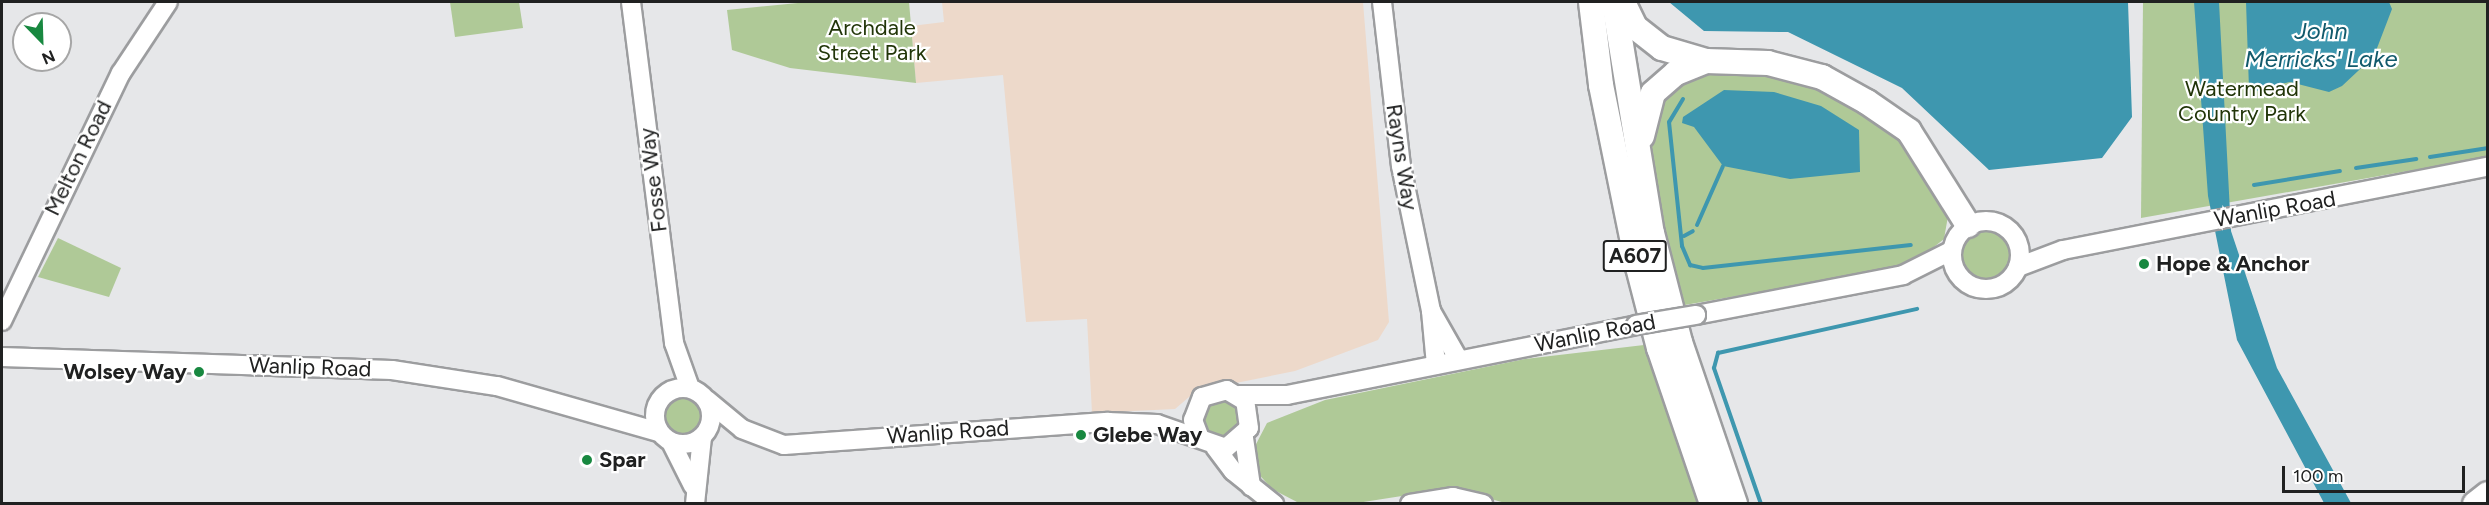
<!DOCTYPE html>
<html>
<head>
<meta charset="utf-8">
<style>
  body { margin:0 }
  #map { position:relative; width:2489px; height:505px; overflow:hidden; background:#e6e7e9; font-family:Figtree,sans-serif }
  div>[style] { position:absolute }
  .industrial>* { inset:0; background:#edd9ca }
  .green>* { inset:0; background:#afc997 }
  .round { border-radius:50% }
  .water>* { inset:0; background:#3e97af }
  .stream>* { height:4px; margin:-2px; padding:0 2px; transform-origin:2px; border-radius:2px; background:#3e97af }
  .roads { filter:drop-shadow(2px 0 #9c9d9f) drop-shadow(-2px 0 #9c9d9f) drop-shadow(0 2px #9c9d9f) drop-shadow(0 -2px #9c9d9f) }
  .secondary>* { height:18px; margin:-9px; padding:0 9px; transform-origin:9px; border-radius:9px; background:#fff }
  .secondary>.ring { margin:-9px; padding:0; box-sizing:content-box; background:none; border:18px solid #fff; border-radius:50% }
  .highway>* { height:24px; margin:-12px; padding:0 12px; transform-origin:12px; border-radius:12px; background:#fff }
  .bridges { filter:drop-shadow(2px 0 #9c9d9f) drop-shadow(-2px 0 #9c9d9f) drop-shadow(0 2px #9c9d9f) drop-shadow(0 -2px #9c9d9f) }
  .secondary-bridge>* { height:18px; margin:-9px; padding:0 9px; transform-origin:9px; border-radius:9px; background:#fff }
  .dots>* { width:16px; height:16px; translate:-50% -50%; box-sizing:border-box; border:3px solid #fff; border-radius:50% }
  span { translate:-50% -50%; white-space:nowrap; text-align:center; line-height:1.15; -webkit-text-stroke:4.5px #fff; paint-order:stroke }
  .shield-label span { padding:2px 4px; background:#fff; border:2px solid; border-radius:4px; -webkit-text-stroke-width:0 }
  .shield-label { font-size:21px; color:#202121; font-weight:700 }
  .park-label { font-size:22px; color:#213508 }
  .street-label { font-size:22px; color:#202121 }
  .poi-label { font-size:22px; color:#202121; font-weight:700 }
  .left { translate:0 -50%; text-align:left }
  .right { translate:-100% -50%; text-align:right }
  .water-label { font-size:24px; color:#125a6c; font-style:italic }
  .frame { position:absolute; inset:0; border:3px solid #202121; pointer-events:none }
  .north { position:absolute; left:12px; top:12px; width:60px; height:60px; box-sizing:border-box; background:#fff; border:2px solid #a6a6a6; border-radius:50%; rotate:157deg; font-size:16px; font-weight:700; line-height:24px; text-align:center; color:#202121 }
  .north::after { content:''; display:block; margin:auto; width:21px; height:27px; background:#188840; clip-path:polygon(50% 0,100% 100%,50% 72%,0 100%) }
  .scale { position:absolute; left:2282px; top:466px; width:183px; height:27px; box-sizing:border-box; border:3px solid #202121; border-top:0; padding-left:8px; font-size:18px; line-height:21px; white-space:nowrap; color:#202121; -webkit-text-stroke:4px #fff; paint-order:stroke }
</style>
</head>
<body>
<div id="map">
  <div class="industrial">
    <div style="clip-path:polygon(942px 2px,1363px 2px,1389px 322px,1378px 340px,1295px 371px,1196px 391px,1175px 409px,1092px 413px,1087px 319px,1026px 322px,1003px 75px,916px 83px,911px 26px,944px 22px)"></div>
  </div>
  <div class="green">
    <div style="clip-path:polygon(450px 2px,519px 2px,523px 28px,455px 37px)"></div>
    <div style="clip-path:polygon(808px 2px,909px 2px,916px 83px,790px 68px,732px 50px,727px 10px)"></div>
    <div style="clip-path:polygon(2143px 2px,2487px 2px,2487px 157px,2141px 218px)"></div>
    <div style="clip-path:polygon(1775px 71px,1849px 101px,1900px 140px,1940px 196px,1948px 216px,1944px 239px,1910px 266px,1679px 306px,1650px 155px,1650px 123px,1671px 85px,1693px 72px)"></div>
    <div class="round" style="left:1952px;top:221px;width:68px;height:68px"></div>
    <div style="clip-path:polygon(58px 238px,121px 268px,109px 297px,38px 277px)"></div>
    <div style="clip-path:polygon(1644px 345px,1703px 503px,1505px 503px,1453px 488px,1357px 503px,1297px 502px,1272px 489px,1255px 470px,1253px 450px,1267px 423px,1325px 400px,1525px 359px)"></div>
    <div class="round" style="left:660px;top:393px;width:46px;height:46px"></div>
    <div class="round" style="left:1202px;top:400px;width:38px;height:38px"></div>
  </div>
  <div class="water">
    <div style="clip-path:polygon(1669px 2px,2128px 2px,2132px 117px,2102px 158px,1989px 170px,1902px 88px,1788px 32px,1704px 31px)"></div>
    <div style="clip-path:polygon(2194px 2px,2219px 2px,2231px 231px,2277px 368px,2351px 503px,2324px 503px,2237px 340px,2208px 196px)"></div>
    <div style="clip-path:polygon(2246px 2px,2389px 2px,2392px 9px,2374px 56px,2342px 86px,2329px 92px,2290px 82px,2274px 85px,2268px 93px,2249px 89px)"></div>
    <div style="clip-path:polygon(1724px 90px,1774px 92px,1821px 106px,1859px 130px,1860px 172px,1790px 179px,1723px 166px,1694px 127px,1682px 123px,1683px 117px)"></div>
  </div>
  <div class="stream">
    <div style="left:1683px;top:99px;width:27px;rotate:121deg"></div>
    <div style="left:1669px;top:122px;width:125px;rotate:84deg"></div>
    <div style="left:1682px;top:246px;width:21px;rotate:67deg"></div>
    <div style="left:1690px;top:265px;width:13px;rotate:13deg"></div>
    <div style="left:1703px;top:268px;width:209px;rotate:-6.3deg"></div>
    <div style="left:2430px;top:157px;width:59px;rotate:-8.8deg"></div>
    <div style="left:2356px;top:168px;width:61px;rotate:-8.5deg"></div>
    <div style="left:2254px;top:185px;width:87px;rotate:-9.2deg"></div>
    <div style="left:1697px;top:225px;width:64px;rotate:-66.2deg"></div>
    <div style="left:1684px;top:236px;width:10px;rotate:-29deg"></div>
    <div style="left:1761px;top:504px;width:144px;rotate:-109.1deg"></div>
    <div style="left:1714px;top:368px;width:16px;rotate:-75deg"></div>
    <div style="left:1718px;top:353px;width:204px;rotate:-12.5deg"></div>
  </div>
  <div class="roads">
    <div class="secondary">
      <div style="left:631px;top:2px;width:344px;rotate:82.8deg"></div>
      <div style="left:674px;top:343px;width:48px;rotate:70.4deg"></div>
      <div style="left:1382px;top:2px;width:165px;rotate:83.4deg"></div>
      <div style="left:1401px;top:166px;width:148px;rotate:78.3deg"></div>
      <div style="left:1431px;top:311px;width:54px;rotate:84.7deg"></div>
      <div class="ring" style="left:1952px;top:221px;width:50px;height:50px"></div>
      <div style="left:2018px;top:267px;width:48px;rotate:-20.7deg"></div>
      <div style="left:2063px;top:250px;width:433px;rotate:-11.1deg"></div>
      <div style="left:1431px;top:311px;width:56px;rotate:60.3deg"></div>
      <div style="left:1696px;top:315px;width:211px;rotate:-10.9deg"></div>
      <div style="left:1903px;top:275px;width:54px;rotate:-26.6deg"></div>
      <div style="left:2px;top:321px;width:275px;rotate:-64.4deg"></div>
      <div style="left:121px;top:73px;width:85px;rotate:-56.5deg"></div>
      <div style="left:2px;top:357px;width:390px;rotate:1.9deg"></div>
      <div style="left:392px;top:370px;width:106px;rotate:8.7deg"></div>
      <div style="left:497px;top:386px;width:168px;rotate:15.9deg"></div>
      <div class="ring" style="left:655px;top:388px;width:38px;height:38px"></div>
      <div style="left:1239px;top:395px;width:48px"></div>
      <div style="left:1287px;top:395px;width:356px;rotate:-11.3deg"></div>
      <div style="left:707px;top:400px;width:45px;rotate:39.6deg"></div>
      <div style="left:742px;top:429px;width:45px;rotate:20.9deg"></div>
      <div style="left:784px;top:445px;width:325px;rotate:-4.1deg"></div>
      <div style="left:1108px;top:422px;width:49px;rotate:2.3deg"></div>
      <div style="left:1157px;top:424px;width:73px;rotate:19.2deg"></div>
      <div style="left:1226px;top:448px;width:30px;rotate:-41deg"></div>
      <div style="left:1249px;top:428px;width:27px;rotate:-98deg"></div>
      <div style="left:1245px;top:401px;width:21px;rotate:-149deg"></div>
      <div style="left:1227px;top:390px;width:26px;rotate:164deg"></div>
      <div style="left:1202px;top:397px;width:25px;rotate:111deg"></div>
      <div style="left:1193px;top:420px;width:17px;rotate:69deg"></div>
      <div style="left:1244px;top:438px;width:49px;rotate:81.7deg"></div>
      <div style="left:671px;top:442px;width:49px;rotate:63.4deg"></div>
      <div style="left:1215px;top:447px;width:30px;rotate:53deg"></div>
      <div style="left:1233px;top:471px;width:53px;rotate:38.8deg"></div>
      <div style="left:695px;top:504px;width:67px;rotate:-84deg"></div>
      <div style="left:1410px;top:504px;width:44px;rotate:-9.2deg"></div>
      <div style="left:1453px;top:497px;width:31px;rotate:13deg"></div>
    </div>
    <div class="highway">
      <div style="left:1591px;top:2px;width:84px;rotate:83.1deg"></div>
      <div style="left:1601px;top:85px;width:186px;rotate:78.5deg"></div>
      <div style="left:1638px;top:267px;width:84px;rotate:75.5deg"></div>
      <div style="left:1659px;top:348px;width:165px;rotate:71.2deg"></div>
      <div style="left:1614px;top:2px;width:234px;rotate:80.7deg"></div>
      <div style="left:1652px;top:233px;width:113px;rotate:75.6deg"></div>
      <div style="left:1680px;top:342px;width:171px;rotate:71.2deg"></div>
      <div style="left:1623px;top:2px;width:28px;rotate:64deg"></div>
      <div style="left:1635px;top:27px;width:34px;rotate:38deg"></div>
      <div style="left:1662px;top:48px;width:46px;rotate:16.5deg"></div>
      <div style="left:1706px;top:61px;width:62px;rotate:1.8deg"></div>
      <div style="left:1768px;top:63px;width:56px;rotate:14.5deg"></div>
      <div style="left:1822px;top:77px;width:51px;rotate:29.1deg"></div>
      <div style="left:1867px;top:102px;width:51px;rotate:34.6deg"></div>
      <div style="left:1909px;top:131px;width:111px;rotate:57.9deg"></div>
      <div style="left:1642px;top:136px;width:44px;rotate:-75.7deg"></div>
      <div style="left:1653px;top:93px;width:30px;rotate:-41deg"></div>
      <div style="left:1676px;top:73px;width:32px;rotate:-22deg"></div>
      <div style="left:2475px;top:504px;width:16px;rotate:-38deg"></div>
    </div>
  </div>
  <div class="bridges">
    <div class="secondary-bridge">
      <div style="left:1636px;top:325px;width:61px;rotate:-9.5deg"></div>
    </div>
  </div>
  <div class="dots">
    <div style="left:2144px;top:264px;background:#188840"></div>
    <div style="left:199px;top:372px;background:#188840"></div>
    <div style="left:1081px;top:435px;background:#188840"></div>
    <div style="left:587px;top:460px;background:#188840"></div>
  </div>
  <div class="shield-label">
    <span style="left:1635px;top:256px">A607</span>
  </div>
  <div class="park-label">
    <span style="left:872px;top:40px">Archdale<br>Street Park</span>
    <span style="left:2242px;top:101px">Watermead<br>Country Park</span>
  </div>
  <div class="street-label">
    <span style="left:1402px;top:157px;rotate:81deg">Rayns Way</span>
    <span style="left:78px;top:158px;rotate:-64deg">Melton Road</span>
    <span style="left:653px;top:180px;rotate:-97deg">Fosse Way</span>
    <span style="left:2275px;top:209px;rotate:-10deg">Wanlip Road</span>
    <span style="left:1595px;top:333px;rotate:-11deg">Wanlip Road</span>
    <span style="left:310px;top:367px;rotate:2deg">Wanlip Road</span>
    <span style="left:948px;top:432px;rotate:-4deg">Wanlip Road</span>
  </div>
  <div class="poi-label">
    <span class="left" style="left:2156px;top:264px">Hope &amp; Anchor</span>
    <span class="right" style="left:187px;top:372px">Wolsey Way</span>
    <span class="left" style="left:1093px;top:435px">Glebe Way</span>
    <span class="left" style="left:599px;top:460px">Spar</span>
  </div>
  <div class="water-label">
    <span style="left:2321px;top:45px">John<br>Merricks' Lake</span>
  </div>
  <div class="frame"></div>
  <div class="north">N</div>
  <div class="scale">100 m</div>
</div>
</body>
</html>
